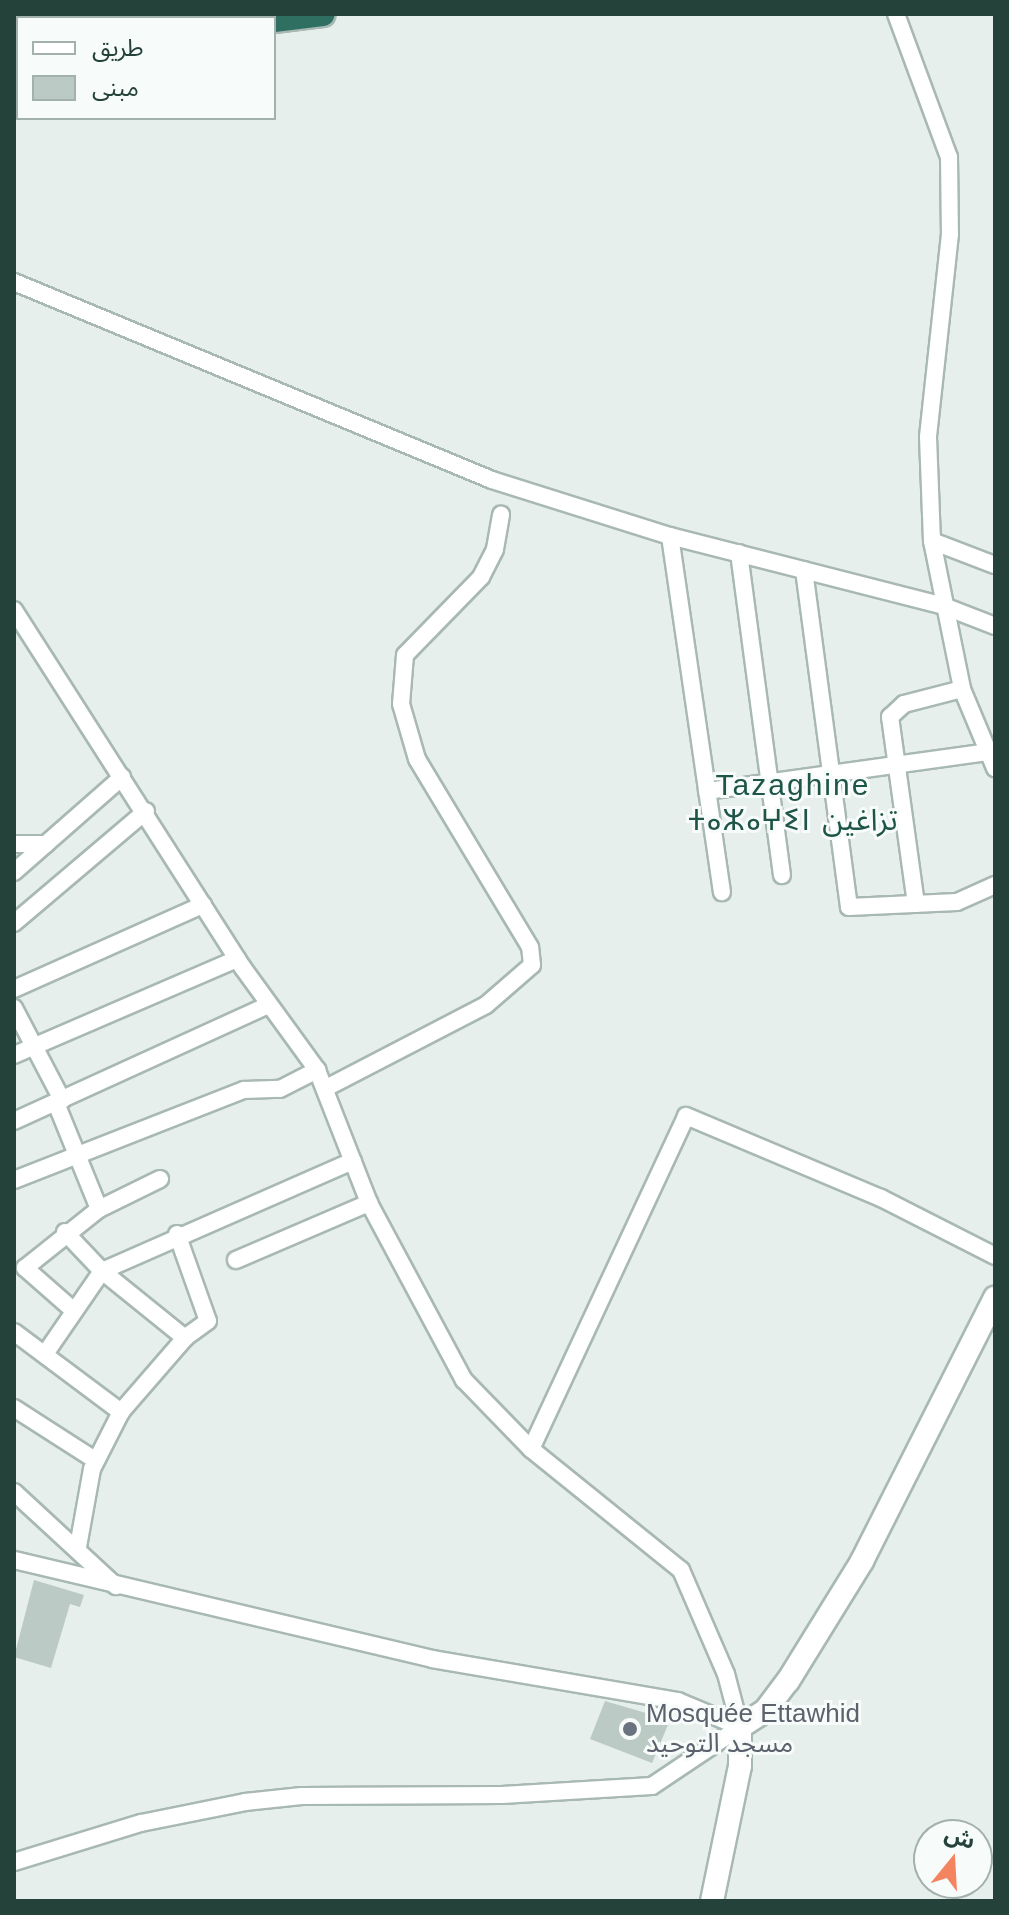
<!DOCTYPE html>
<html>
<head>
<meta charset="utf-8">
<style>
  body { margin:0 }
  #map { position:relative; width:1009px; height:1915px; overflow:hidden; background:#e6efeb; font-family:Arial,"Noto Sans Arabic","Noto Sans Tifinagh",sans-serif }
  div>[style] { position:absolute }
  .building>* { inset:0; background:#bbcac4 }
  .roads { filter:drop-shadow(2px 0 #a8b8b2) drop-shadow(-2px 0 #a8b8b2) drop-shadow(0 2px #a8b8b2) drop-shadow(0 -2px #a8b8b2) }
  .street>* { height:16px; margin:-8px; padding:0 8px; transform-origin:8px; border-radius:8px; background:#fff }
  .secondary>* { height:22px; margin:-11px; padding:0 11px; transform-origin:11px; border-radius:11px; background:#fff }
  .highway>* { height:24px; margin:-12px; padding:0 12px; transform-origin:12px; border-radius:12px; background:#2f6f62 }
  .dots>* { width:22px; height:22px; translate:-50% -50%; box-sizing:border-box; border:4px solid #f7fbf9; border-radius:50% }
  span { translate:-50% -50%; white-space:nowrap; text-align:center; line-height:1.15; -webkit-text-stroke:6px #f7fbf9; paint-order:stroke }
  .worship-label { font-size:26px; color:#5b616d }
  .left { translate:0 -50%; text-align:left }
  .quarter-label { font-size:30px; color:#1f5548; letter-spacing:2px }
  .frame { position:absolute; inset:0; border:16px solid #24423a; pointer-events:none }
  .legend { position:absolute; left:16px; top:16px; width:260px; height:104px; box-sizing:border-box; background:#f7fbf9; border:2px solid #a3b1ad; margin:0; padding:10px 14px; list-style:none; font-size:24px; color:#24423a }
  .legend li { display:flex; align-items:center; gap:16px; height:40px }
  .legend b { width:40px; border:2px solid #a3b1ad }
  .north { position:absolute; left:913px; top:1819px; width:80px; height:80px; box-sizing:border-box; background:#f7fbf9; border:2px solid #a3b1ad; border-radius:50%; rotate:18deg; font-size:22px; font-weight:700; line-height:32px; text-align:center; color:#24423a }
  .north::after { content:''; display:block; margin:auto; width:28px; height:36px; background:#f4845f; clip-path:polygon(50% 0,100% 100%,50% 72%,0 100%) }
</style>
</head>
<body>
<div id="map">
  <div class="building">
    <div style="clip-path:polygon(34px 1580px,84px 1595px,80px 1607px,70px 1604px,51px 1668px,14px 1657px)"></div>
    <div style="clip-path:polygon(605px 1701px,670px 1720px,652px 1763px,590px 1739px)"></div>
  </div>
  <div class="roads">
    <div class="street">
      <div style="left:896px;top:14px;width:153px;rotate:69.7deg"></div>
      <div style="left:949px;top:157px;width:77px;rotate:89.3deg"></div>
      <div style="left:950px;top:234px;width:204px;rotate:96.2deg"></div>
      <div style="left:928px;top:437px;width:104px;rotate:87.8deg"></div>
      <div style="left:932px;top:541px;width:151px;rotate:78.5deg"></div>
      <div style="left:962px;top:689px;width:86px;rotate:67.3deg"></div>
      <div style="left:14px;top:282px;width:517px;rotate:22.5deg"></div>
      <div style="left:492px;top:480px;width:187px;rotate:17.5deg"></div>
      <div style="left:670px;top:536px;width:280px;rotate:14.3deg"></div>
      <div style="left:941px;top:605px;width:58px;rotate:21.3deg"></div>
      <div style="left:670px;top:536px;width:360px;rotate:81.7deg"></div>
      <div style="left:932px;top:541px;width:67px;rotate:20.9deg"></div>
      <div style="left:739px;top:553px;width:325px;rotate:82.4deg"></div>
      <div style="left:804px;top:570px;width:340px;rotate:82.4deg"></div>
      <div style="left:849px;top:907px;width:108px;rotate:-2.7deg"></div>
      <div style="left:957px;top:902px;width:42px;rotate:-24.1deg"></div>
      <div style="left:14px;top:610px;width:425px;rotate:57.4deg"></div>
      <div style="left:243px;top:968px;width:126px;rotate:54deg"></div>
      <div style="left:317px;top:1070px;width:143px;rotate:68.6deg"></div>
      <div style="left:369px;top:1203px;width:201px;rotate:61.8deg"></div>
      <div style="left:464px;top:1380px;width:96px;rotate:45.8deg"></div>
      <div style="left:531px;top:1449px;width:193px;rotate:38.9deg"></div>
      <div style="left:681px;top:1570px;width:113px;rotate:66.6deg"></div>
      <div style="left:726px;top:1674px;width:55px;rotate:75.2deg"></div>
      <div style="left:707px;top:791px;width:284px;rotate:-7.9deg"></div>
      <div style="left:14px;top:844px;width:32px"></div>
      <div style="left:14px;top:872px;width:144px;rotate:-41.3deg"></div>
      <div style="left:916px;top:904px;width:189px;rotate:-97.9deg"></div>
      <div style="left:890px;top:717px;width:19px;rotate:-43deg"></div>
      <div style="left:904px;top:704px;width:60px;rotate:-14.5deg"></div>
      <div style="left:14px;top:923px;width:173px;rotate:-40.3deg"></div>
      <div style="left:14px;top:989px;width:207px;rotate:-24deg"></div>
      <div style="left:14px;top:1008px;width:104px;rotate:62.4deg"></div>
      <div style="left:14px;top:1055px;width:243px;rotate:-23.3deg"></div>
      <div style="left:326px;top:1088px;width:180px;rotate:-27.4deg"></div>
      <div style="left:486px;top:1005px;width:61px;rotate:-41deg"></div>
      <div style="left:532px;top:965px;width:18px;rotate:-96deg"></div>
      <div style="left:530px;top:947px;width:219px;rotate:-121deg"></div>
      <div style="left:417px;top:759px;width:57px;rotate:-106.2deg"></div>
      <div style="left:401px;top:704px;width:49px;rotate:-85.3deg"></div>
      <div style="left:405px;top:655px;width:109px;rotate:-45.7deg"></div>
      <div style="left:481px;top:577px;width:31px;rotate:-63deg"></div>
      <div style="left:495px;top:549px;width:35px;rotate:-80deg"></div>
      <div style="left:56px;top:1103px;width:114px;rotate:67.9deg"></div>
      <div style="left:14px;top:1121px;width:279px;rotate:-24.5deg"></div>
      <div style="left:14px;top:1180px;width:247px;rotate:-21.4deg"></div>
      <div style="left:244px;top:1090px;width:36px;rotate:-2deg"></div>
      <div style="left:280px;top:1089px;width:42px;rotate:-27.2deg"></div>
      <div style="left:65px;top:1232px;width:54px;rotate:46.5deg"></div>
      <div style="left:102px;top:1271px;width:107px;rotate:38.9deg"></div>
      <div style="left:185px;top:1338px;width:98px;rotate:130.9deg"></div>
      <div style="left:177px;top:1234px;width:92px;rotate:70.4deg"></div>
      <div style="left:208px;top:1321px;width:29px;rotate:144deg"></div>
      <div style="left:236px;top:1260px;width:145px;rotate:-23.2deg"></div>
      <div style="left:73px;top:1310px;width:64px;rotate:-138.8deg"></div>
      <div style="left:25px;top:1268px;width:95px;rotate:-38.6deg"></div>
      <div style="left:99px;top:1209px;width:68px;rotate:-26.2deg"></div>
      <div style="left:14px;top:1332px;width:134px;rotate:36.8deg"></div>
      <div style="left:121px;top:1412px;width:64px;rotate:117deg"></div>
      <div style="left:92px;top:1469px;width:79px;rotate:100.2deg"></div>
      <div style="left:45px;top:1354px;width:101px;rotate:-55.5deg"></div>
      <div style="left:102px;top:1271px;width:274px;rotate:-23.7deg"></div>
      <div style="left:14px;top:1408px;width:96px;rotate:32.7deg"></div>
      <div style="left:531px;top:1449px;width:367px;rotate:-65deg"></div>
      <div style="left:686px;top:1116px;width:212px;rotate:22.8deg"></div>
      <div style="left:881px;top:1198px;width:128px;rotate:27deg"></div>
      <div style="left:14px;top:1492px;width:139px;rotate:42.7deg"></div>
      <div style="left:14px;top:1560px;width:430px;rotate:13.3deg"></div>
      <div style="left:432px;top:1659px;width:250px;rotate:9.7deg"></div>
      <div style="left:678px;top:1701px;width:67px;rotate:22.8deg"></div>
      <div style="left:14px;top:1862px;width:133px;rotate:-17.1deg"></div>
      <div style="left:141px;top:1823px;width:106px;rotate:-11.4deg"></div>
      <div style="left:245px;top:1802px;width:57px;rotate:-6deg"></div>
      <div style="left:302px;top:1796px;width:200px;rotate:-0.3deg"></div>
      <div style="left:502px;top:1795px;width:150px;rotate:-3.4deg"></div>
      <div style="left:652px;top:1786px;width:106px;rotate:-33.8deg"></div>
    </div>
    <div class="secondary">
      <div style="left:712px;top:1901px;width:138px;rotate:-78.3deg"></div>
      <div style="left:740px;top:1766px;width:39px;rotate:-90deg"></div>
      <div style="left:740px;top:1727px;width:30px;rotate:-33deg"></div>
      <div style="left:765px;top:1711px;width:38px;rotate:-53deg"></div>
      <div style="left:788px;top:1681px;width:141px;rotate:-58.3deg"></div>
      <div style="left:862px;top:1561px;width:295px;rotate:-63.2deg"></div>
    </div>
    <div class="highway">
      <div style="left:144px;top:18px;width:35px;rotate:-7deg"></div>
      <div style="left:274px;top:20px;width:49px;rotate:-7deg"></div>
      <div style="left:14px;top:50px;width:4px;rotate:-14deg"></div>
    </div>
  </div>
  <div class="dots">
    <div style="left:630px;top:1729px;background:#6b7280"></div>
  </div>
  <div class="worship-label">
    <span class="left" style="left:646px;top:1729px">Mosquée Ettawhid<br>مسجد التوحيد</span>
  </div>
  <div class="quarter-label">
    <span style="left:793px;top:802px">Tazaghine<br>ⵜⴰⵣⴰⵖⵉⵏ تزاغين</span>
  </div>
  <div class="frame"></div>
  <ul class="legend">
  <li><b style="height:10px;background:#fff"></b>طريق</li>
  <li><b style="height:22px;background:#bbcac4"></b>مبنى</li>
  </ul>
  <div class="north">ش</div>
</div>
</body>
</html>
